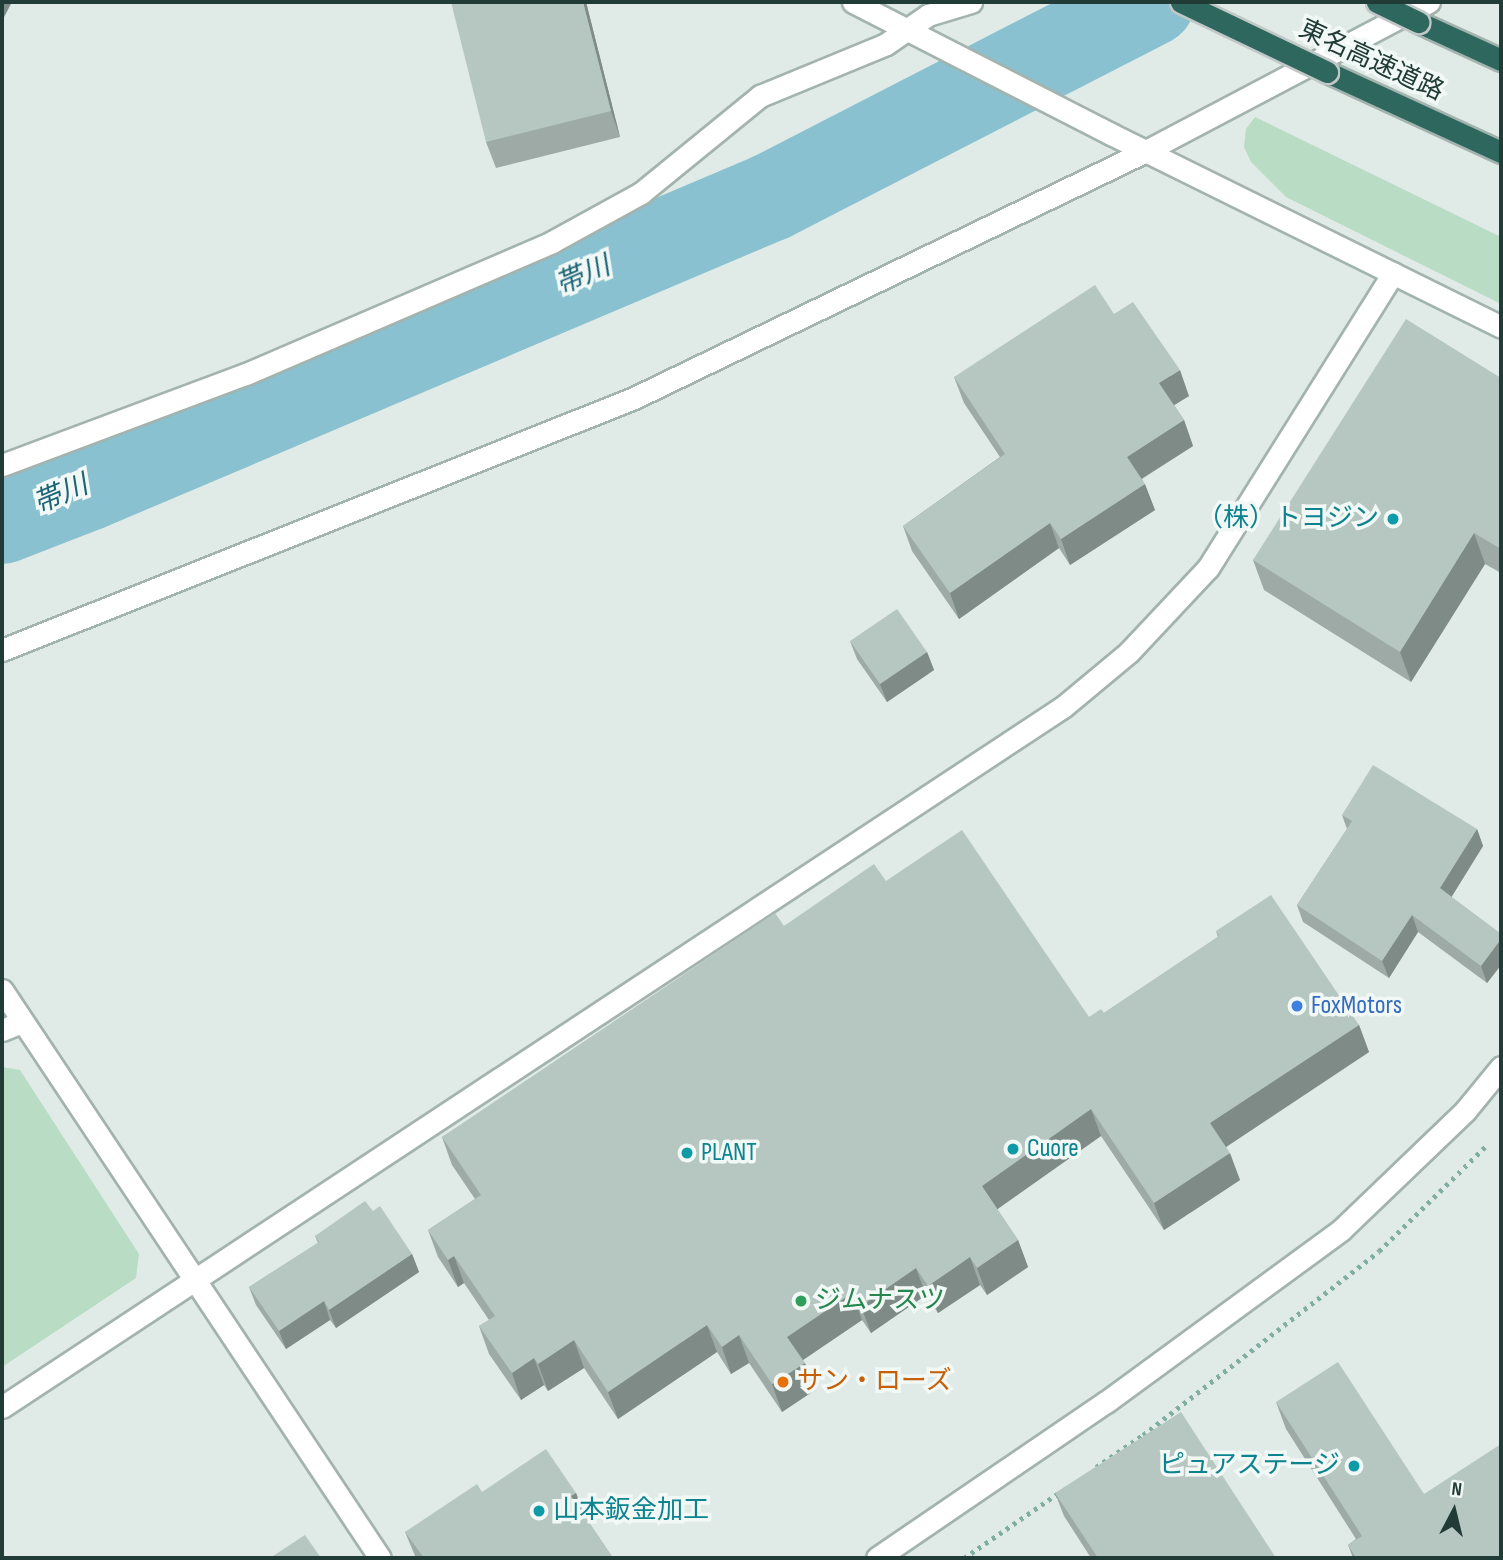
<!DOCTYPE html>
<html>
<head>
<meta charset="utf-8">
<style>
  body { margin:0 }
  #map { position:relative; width:1503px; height:1560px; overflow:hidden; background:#e0ebe7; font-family:"Sofia Sans Condensed","Noto Sans JP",sans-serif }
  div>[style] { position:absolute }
  .green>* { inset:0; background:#b9dcc4 }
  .river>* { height:88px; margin:-44px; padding:0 44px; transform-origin:44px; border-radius:44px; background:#89c1d0 }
  .path>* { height:4.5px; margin-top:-2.25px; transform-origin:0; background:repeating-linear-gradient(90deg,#81aea2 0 3.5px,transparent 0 8.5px) }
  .roads { filter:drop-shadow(2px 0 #a3b3ae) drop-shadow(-2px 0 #a3b3ae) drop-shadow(0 2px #a3b3ae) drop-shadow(0 -2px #a3b3ae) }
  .minor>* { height:21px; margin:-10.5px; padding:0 10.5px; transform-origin:10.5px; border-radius:10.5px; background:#fff }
  .highway>* { height:21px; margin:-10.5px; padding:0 10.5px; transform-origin:10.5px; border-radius:10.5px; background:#2d675e }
  .bridges { filter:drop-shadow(2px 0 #c1c8c7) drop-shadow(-2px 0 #c1c8c7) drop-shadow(0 2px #c1c8c7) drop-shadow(0 -2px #c1c8c7) }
  .highway-bridge>* { height:21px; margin:-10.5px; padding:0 10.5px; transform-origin:10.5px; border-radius:10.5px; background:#2d675e }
  .wall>* { inset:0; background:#9daaa5 }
  .shaded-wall>* { inset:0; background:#7f8b86 }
  .building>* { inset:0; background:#b6c6c0 }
  .dots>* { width:19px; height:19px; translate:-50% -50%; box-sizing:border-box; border:4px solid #f1f8f5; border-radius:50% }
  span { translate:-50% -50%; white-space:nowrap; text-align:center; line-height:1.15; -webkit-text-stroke:7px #f1f8f5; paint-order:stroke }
  .street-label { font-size:26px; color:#213b36 }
  .culture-label { font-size:26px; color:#0d838f }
  .right { translate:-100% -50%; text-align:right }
  .left { translate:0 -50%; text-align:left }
  .shop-label { font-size:26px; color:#366cbe }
  .leisure-label { font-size:26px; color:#27864d }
  .food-label { font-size:26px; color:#c56008 }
  .water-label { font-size:28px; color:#1c6376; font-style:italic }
  .frame { position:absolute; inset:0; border:4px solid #213b36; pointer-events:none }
  .north { position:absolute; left:1419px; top:1476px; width:70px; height:70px; -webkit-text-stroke:5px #f1f8f5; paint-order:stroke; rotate:7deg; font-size:19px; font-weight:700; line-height:28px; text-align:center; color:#213b36 }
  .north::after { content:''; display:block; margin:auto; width:24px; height:32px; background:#213b36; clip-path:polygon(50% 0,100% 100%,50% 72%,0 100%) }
</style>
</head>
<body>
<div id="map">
  <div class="green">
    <div style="clip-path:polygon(1255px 117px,1501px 237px,1501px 304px,1286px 197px,1251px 162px,1244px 147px,1246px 129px)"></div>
    <div style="clip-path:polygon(2px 1067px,20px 1070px,139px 1254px,136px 1278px,2px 1367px)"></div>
  </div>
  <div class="river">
    <div style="left:2px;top:520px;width:91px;rotate:-21.2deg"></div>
    <div style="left:87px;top:487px;width:743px;rotate:-22.98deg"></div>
    <div style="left:771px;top:197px;width:427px;rotate:-27.2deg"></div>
  </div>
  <div class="path">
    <div style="left:1096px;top:1467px;width:57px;rotate:-34.2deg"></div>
    <div style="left:1143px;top:1435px;width:299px;rotate:-37.9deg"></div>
    <div style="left:1379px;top:1251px;width:153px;rotate:-44.5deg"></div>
    <div style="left:964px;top:1558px;width:116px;rotate:-34.5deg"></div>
  </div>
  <div class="roads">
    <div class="minor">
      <div style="left:853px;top:2px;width:290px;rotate:27.1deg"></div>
      <div style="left:1111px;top:134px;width:435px;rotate:26.3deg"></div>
      <div style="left:2px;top:465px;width:260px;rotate:-20.5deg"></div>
      <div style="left:246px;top:374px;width:333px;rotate:-23.3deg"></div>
      <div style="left:552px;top:242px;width:102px;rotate:-28.8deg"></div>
      <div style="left:641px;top:193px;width:154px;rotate:-39.2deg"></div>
      <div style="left:760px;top:96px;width:136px;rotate:-22.4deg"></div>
      <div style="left:886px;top:44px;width:51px;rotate:-34.6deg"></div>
      <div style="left:928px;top:15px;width:45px;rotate:-16.8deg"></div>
      <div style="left:2px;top:650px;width:680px;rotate:-21.74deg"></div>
      <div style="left:634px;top:398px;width:568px;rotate:-25.75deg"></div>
      <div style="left:1146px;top:151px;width:320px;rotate:-27.8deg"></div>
      <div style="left:2px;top:990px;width:682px;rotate:56.36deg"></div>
      <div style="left:2px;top:1030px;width:22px;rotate:-22deg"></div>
      <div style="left:2px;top:1407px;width:1271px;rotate:-33.42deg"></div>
      <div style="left:1063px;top:707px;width:86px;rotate:-39.8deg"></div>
      <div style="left:1129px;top:652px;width:115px;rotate:-46.8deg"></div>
      <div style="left:1208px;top:568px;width:348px;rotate:-57.9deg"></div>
      <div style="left:877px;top:1558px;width:277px;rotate:-34.3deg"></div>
      <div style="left:1106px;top:1402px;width:291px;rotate:-36.2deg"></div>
      <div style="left:1341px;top:1230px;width:172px;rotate:-43.8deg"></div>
      <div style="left:1465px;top:1111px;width:57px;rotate:-50.7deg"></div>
    </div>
    <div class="highway">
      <div style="left:1418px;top:22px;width:91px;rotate:24.6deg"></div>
      <div style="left:1327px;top:72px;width:192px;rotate:24.7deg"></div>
    </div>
  </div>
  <div class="bridges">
    <div class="highway-bridge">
      <div style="left:1181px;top:2px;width:162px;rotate:25.6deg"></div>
      <div style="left:1377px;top:2px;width:46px;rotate:26deg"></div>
    </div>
  </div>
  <div class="wall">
    <div style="clip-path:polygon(586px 2px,620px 137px,496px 168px,486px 142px)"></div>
    <div style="clip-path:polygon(1114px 314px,1189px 396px,1174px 405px,1184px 420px,1193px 446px,1142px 479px,1155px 510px,1070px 565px,1059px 548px,959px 619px,912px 551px,903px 526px,1000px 457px,964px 403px,954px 377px)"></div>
    <div style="clip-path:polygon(1501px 378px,1501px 573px,1485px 564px,1411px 682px,1264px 590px,1253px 560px)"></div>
    <div style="clip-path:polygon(850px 641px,927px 652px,934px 670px,887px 702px,857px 659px)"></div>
    <div style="clip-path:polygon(1342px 815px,1477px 829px,1483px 846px,1451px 897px,1501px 934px,1501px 965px,1487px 983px,1418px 932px,1389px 978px,1303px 922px,1297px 905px,1347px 829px)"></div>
    <div style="clip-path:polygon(886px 881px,1089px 1017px,1104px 1013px,1218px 937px,1216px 931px,1359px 1025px,1369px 1052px,1226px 1147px,1240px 1180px,1164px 1230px,1101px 1136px,997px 1209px,1018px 1240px,1028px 1267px,987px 1295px,980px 1285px,938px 1313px,926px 1295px,871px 1333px,862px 1320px,803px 1360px,815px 1390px,782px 1412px,749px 1363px,731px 1374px,717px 1352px,618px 1419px,584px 1368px,548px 1391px,544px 1385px,521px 1400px,489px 1354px,479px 1326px,489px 1320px,464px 1283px,458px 1287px,438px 1257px,428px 1230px,475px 1199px,452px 1165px,442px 1137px,784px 926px)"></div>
    <div style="clip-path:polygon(373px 1211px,412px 1254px,419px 1272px,336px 1328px,330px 1320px,286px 1349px,256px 1305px,249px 1287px,318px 1243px,315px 1236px)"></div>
    <div style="clip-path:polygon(1276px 1402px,1424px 1494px,1501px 1558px,1353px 1558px,1348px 1545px,1356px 1539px,1286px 1429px)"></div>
    <div style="clip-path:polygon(482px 1492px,576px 1493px,584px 1515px,613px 1558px,416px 1558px,405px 1532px)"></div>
    <div style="clip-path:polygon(1055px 1493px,1276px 1558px,1091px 1558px,1064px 1516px)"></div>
  </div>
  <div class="shaded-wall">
    <div style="clip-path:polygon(2px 2px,12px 2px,2px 21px)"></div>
    <div style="clip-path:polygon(583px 2px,586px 2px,620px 137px,611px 111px)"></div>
    <div style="clip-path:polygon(1180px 370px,1189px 396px,1168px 409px,1159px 383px)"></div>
    <div style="clip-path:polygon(1184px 420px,1193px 446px,1136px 482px,1127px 457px)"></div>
    <div style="clip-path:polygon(1145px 484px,1155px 510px,1070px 565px,1061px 539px)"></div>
    <div style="clip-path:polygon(1050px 523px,1059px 548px,959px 619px,950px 593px)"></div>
    <div style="clip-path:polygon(1474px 533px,1485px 564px,1411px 682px,1400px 652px)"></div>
    <div style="clip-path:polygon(927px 652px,934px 670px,887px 702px,880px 684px)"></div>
    <div style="clip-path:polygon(1477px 829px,1483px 846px,1446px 906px,1440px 888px)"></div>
    <div style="clip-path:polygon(1412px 915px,1418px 932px,1389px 978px,1382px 961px)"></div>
    <div style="clip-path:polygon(1501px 939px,1501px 965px,1487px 983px,1481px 966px)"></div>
    <div style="clip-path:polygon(1359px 1025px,1369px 1052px,1220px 1151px,1210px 1123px)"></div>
    <div style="clip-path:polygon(1091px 1109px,1101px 1136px,992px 1213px,982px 1186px)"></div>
    <div style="clip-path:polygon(1230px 1153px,1240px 1180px,1164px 1230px,1154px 1203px)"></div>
    <div style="clip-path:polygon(1018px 1240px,1028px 1267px,987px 1295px,977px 1268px)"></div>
    <div style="clip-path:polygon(412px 1254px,419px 1272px,336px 1328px,329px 1310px)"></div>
    <div style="clip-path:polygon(454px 1256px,464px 1283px,458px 1287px,448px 1260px)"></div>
    <div style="clip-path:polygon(970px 1257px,980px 1285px,938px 1313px,928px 1286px)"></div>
    <div style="clip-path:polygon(916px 1268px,926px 1295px,871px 1333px,861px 1306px)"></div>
    <div style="clip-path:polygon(852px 1293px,862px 1320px,797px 1364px,787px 1337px)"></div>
    <div style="clip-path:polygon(324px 1301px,330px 1320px,286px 1349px,279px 1331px)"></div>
    <div style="clip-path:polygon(707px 1325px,717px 1352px,618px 1419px,608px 1392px)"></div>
    <div style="clip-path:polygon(739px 1335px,749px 1363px,731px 1374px,722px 1347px)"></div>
    <div style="clip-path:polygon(574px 1340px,584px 1368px,548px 1391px,538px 1364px)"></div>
    <div style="clip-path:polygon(534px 1358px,544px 1385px,521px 1400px,512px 1373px)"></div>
    <div style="clip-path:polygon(805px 1363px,815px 1390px,782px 1412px,772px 1384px)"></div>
    <div style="clip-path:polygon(576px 1493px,584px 1516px,571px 1496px)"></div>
  </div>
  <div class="building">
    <div style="clip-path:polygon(451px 2px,583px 2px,611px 111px,486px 142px)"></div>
    <div style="clip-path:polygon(1095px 285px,1114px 314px,1133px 302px,1180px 370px,1159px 383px,1184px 420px,1127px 457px,1145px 484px,1061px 539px,1050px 523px,950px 593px,903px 526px,1005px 454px,954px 377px)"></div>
    <div style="clip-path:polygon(1406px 319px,1501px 378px,1501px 549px,1474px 533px,1400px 652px,1253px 560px)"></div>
    <div style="clip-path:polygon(897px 609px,927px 652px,880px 684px,850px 641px)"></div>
    <div style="clip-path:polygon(1373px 765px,1477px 829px,1440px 888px,1501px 934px,1501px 939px,1481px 966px,1412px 915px,1382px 961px,1297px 905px,1352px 821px,1342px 815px)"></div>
    <div style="clip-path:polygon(962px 830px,1089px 1017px,1101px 1009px,1104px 1013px,1219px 936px,1216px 931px,1271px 895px,1359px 1025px,1210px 1123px,1230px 1153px,1154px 1203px,1091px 1109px,982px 1186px,1018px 1240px,977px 1268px,970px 1257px,928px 1286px,916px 1268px,861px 1306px,852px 1293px,787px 1337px,805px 1363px,772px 1384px,739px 1335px,722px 1347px,707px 1325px,608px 1392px,574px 1340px,538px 1364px,534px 1358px,512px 1373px,479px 1326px,495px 1316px,454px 1256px,448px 1260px,428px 1230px,481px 1195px,442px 1137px,775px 913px,784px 926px,874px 864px,886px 881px)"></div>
    <div style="clip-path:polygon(365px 1201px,373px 1211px,380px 1206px,412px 1254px,329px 1310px,324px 1301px,279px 1331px,249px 1287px,319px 1242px,315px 1236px)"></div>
    <div style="clip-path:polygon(1338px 1362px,1424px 1494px,1501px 1444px,1501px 1558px,1356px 1558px,1348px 1545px,1362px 1536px,1276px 1402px)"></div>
    <div style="clip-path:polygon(1181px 1412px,1276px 1558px,1098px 1558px,1055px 1493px)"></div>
    <div style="clip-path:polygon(546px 1449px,576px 1493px,571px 1496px,613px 1558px,484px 1558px,482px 1556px,479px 1558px,424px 1558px,405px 1532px,477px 1484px,482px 1492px)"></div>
    <div style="clip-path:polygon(305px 1535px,321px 1558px,270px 1558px)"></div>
  </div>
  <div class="dots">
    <div style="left:1393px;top:519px;background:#0f9aa8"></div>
    <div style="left:1297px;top:1006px;background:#3f7fe0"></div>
    <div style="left:1013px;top:1149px;background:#0f9aa8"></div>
    <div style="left:687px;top:1153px;background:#0f9aa8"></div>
    <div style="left:801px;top:1301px;background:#2e9e5b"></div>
    <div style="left:783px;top:1382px;background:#e8710a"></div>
    <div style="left:1354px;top:1466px;background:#0f9aa8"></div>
    <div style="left:539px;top:1511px;background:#0f9aa8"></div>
  </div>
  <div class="street-label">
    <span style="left:1371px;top:61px;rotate:25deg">東名高速道路</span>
  </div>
  <div class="culture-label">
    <span class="right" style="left:1379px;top:519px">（株）トヨジン</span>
    <span class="left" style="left:1027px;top:1149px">Cuore</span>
    <span class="left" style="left:701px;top:1153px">PLANT</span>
    <span class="right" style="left:1340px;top:1466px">ピュアステージ</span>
    <span class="left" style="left:553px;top:1511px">山本鈑金加工</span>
  </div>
  <div class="shop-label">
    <span class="left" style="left:1311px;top:1006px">FoxMotors</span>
  </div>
  <div class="leisure-label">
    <span class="left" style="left:815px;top:1301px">ジムナスツ</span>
  </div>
  <div class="food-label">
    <span class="left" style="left:797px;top:1382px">サン・ローズ</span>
  </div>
  <div class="water-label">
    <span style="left:583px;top:276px;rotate:-23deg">帯川</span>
    <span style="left:61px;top:495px;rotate:-23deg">帯川</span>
  </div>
  <div class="frame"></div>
  <div class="north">N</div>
</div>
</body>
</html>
